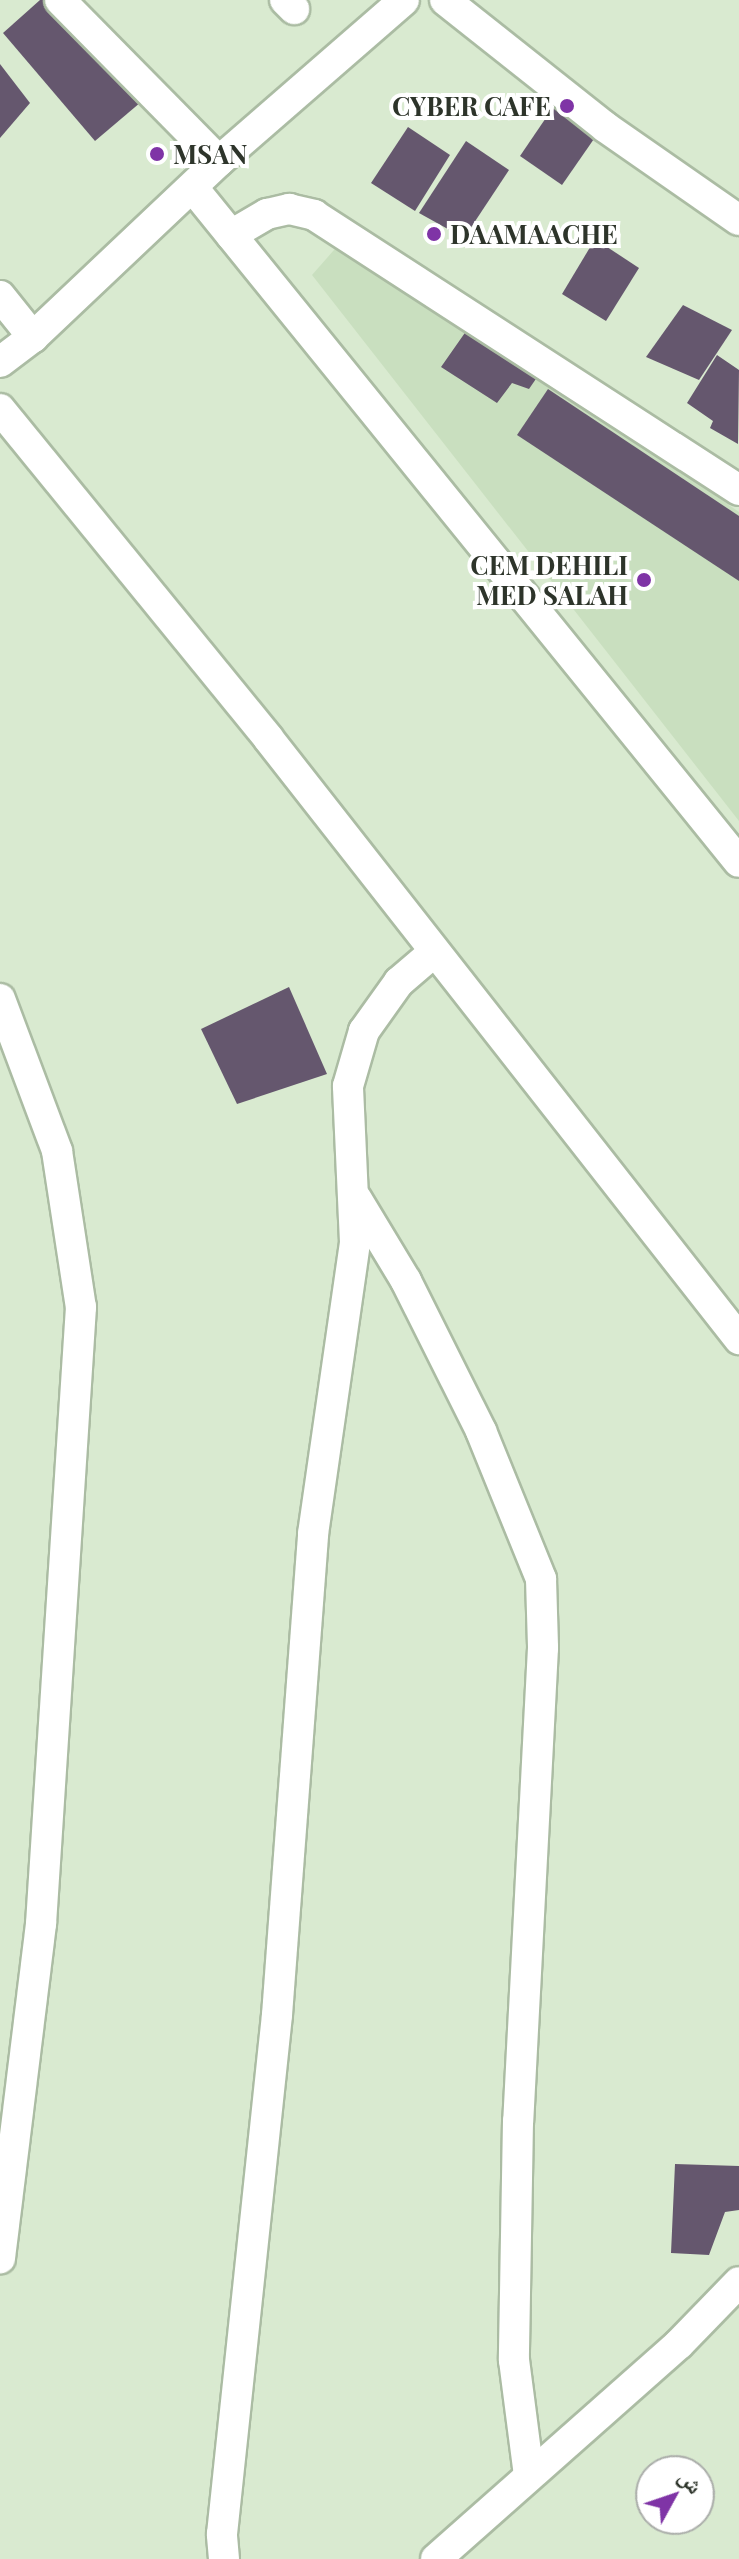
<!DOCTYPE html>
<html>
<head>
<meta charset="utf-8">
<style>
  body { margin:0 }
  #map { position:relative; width:739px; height:2559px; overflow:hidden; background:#d9ead0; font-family:"Playfair Display","Noto Naskh Arabic",serif }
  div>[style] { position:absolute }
  .built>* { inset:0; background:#c9dfbf }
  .building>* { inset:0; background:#65576e }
  .roads { filter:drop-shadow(2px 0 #abbca3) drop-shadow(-2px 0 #abbca3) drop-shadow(0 2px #abbca3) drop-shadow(0 -2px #abbca3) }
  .street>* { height:30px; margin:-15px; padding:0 15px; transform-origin:15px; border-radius:15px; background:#fff }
  .dots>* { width:22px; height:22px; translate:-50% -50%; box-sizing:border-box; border:4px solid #fff; border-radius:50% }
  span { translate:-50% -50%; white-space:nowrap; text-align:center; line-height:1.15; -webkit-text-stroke:8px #fff; paint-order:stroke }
  .poi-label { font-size:26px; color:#2d342a; font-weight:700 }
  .right { translate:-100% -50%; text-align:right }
  .left { translate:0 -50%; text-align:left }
  .north { position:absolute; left:635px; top:2455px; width:80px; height:80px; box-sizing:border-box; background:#fff; border:2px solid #abaeaa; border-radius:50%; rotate:50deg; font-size:22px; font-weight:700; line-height:32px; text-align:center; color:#2d342a }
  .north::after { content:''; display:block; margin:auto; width:28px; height:36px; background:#7f34a6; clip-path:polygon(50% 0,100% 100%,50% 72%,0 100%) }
</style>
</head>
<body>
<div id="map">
  <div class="built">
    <div style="clip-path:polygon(341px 242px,540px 373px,739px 512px,739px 821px,312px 275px)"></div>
  </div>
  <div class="building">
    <div style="clip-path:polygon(40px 0,54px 0,141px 102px,95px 141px,3px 33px)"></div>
    <div style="clip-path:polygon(0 64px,30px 103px,0 138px)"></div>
    <div style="clip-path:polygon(554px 106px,596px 136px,562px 185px,520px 156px)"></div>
    <div style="clip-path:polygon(408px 127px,450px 155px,415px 211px,371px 183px)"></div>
    <div style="clip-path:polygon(466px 141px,509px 170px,464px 238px,419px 213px)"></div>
    <div style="clip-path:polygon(595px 239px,639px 268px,606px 321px,562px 294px)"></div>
    <div style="clip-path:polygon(683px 305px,732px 330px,699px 380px,646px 357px)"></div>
    <div style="clip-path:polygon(469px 327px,540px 373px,529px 389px,512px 383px,497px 403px,441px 367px)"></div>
    <div style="clip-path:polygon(717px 355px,739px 370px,738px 444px,710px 428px,713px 421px,687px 403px)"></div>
    <div style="clip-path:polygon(548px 389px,739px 516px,739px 581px,517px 435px)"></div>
    <div style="clip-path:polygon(289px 987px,327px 1074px,237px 1104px,201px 1029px)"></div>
    <div style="clip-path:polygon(675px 2164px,739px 2166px,739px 2210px,725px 2212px,709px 2255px,671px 2253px)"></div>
  </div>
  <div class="roads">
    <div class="street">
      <div style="left:60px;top:0;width:226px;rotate:45.4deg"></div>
      <div style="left:285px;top:0;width:13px;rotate:45deg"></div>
      <div style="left:445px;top:0;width:204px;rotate:38.4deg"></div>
      <div style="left:605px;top:127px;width:163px;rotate:34.8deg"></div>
      <div style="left:193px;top:188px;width:867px;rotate:50.99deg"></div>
      <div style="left:231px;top:235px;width:42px;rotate:-30.3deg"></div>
      <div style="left:267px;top:214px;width:23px;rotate:-13deg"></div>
      <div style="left:289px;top:209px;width:26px;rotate:13deg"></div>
      <div style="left:314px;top:215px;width:506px;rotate:32.91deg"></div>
      <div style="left:0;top:296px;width:53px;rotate:51.2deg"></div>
      <div style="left:0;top:362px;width:41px;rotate:-37.1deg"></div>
      <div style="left:33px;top:337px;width:256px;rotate:-43.4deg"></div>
      <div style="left:219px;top:161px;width:245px;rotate:-41deg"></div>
      <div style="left:0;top:409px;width:424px;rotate:50.8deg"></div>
      <div style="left:268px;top:738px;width:764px;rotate:51.91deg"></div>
      <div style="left:0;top:999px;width:162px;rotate:69.4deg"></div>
      <div style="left:57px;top:1151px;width:158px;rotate:81.3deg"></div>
      <div style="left:81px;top:1307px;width:618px;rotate:93.71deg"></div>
      <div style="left:41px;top:1924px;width:337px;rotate:97deg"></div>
      <div style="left:356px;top:1198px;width:97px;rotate:58.9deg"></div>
      <div style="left:406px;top:1281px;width:168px;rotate:63.4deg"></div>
      <div style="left:481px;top:1431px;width:160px;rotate:67.9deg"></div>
      <div style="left:541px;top:1579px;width:69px;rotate:88.3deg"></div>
      <div style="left:543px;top:1648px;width:474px;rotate:93deg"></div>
      <div style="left:518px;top:2121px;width:239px;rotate:91deg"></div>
      <div style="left:514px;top:2360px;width:116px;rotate:82.6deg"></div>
      <div style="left:224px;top:2559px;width:25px;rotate:-95deg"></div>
      <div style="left:222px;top:2534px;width:522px;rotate:-83.95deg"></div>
      <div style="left:277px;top:2015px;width:482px;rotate:-85.7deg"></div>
      <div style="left:313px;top:1534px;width:295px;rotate:-81.8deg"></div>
      <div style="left:355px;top:1242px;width:156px;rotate:-92.6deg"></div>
      <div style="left:348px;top:1086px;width:57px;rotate:-73.8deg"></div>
      <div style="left:364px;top:1031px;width:60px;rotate:-54.5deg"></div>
      <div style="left:399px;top:982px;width:46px;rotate:-40.6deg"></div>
      <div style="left:436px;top:2559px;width:324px;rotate:-41.5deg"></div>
      <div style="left:679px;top:2344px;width:86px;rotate:-45.9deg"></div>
    </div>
  </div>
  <div class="dots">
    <div style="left:567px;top:106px;background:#7f34a6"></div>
    <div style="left:157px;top:154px;background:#7f34a6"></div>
    <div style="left:434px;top:234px;background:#7f34a6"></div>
    <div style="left:644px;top:580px;background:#7f34a6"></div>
  </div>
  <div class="poi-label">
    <span class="right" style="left:551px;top:106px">CYBER CAFE</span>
    <span class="left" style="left:173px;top:154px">MSAN</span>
    <span class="left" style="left:450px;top:234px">DAAMAACHE</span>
    <span class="right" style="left:628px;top:580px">CEM DEHILI<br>MED SALAH</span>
  </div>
  <div class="north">ش</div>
</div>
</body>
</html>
